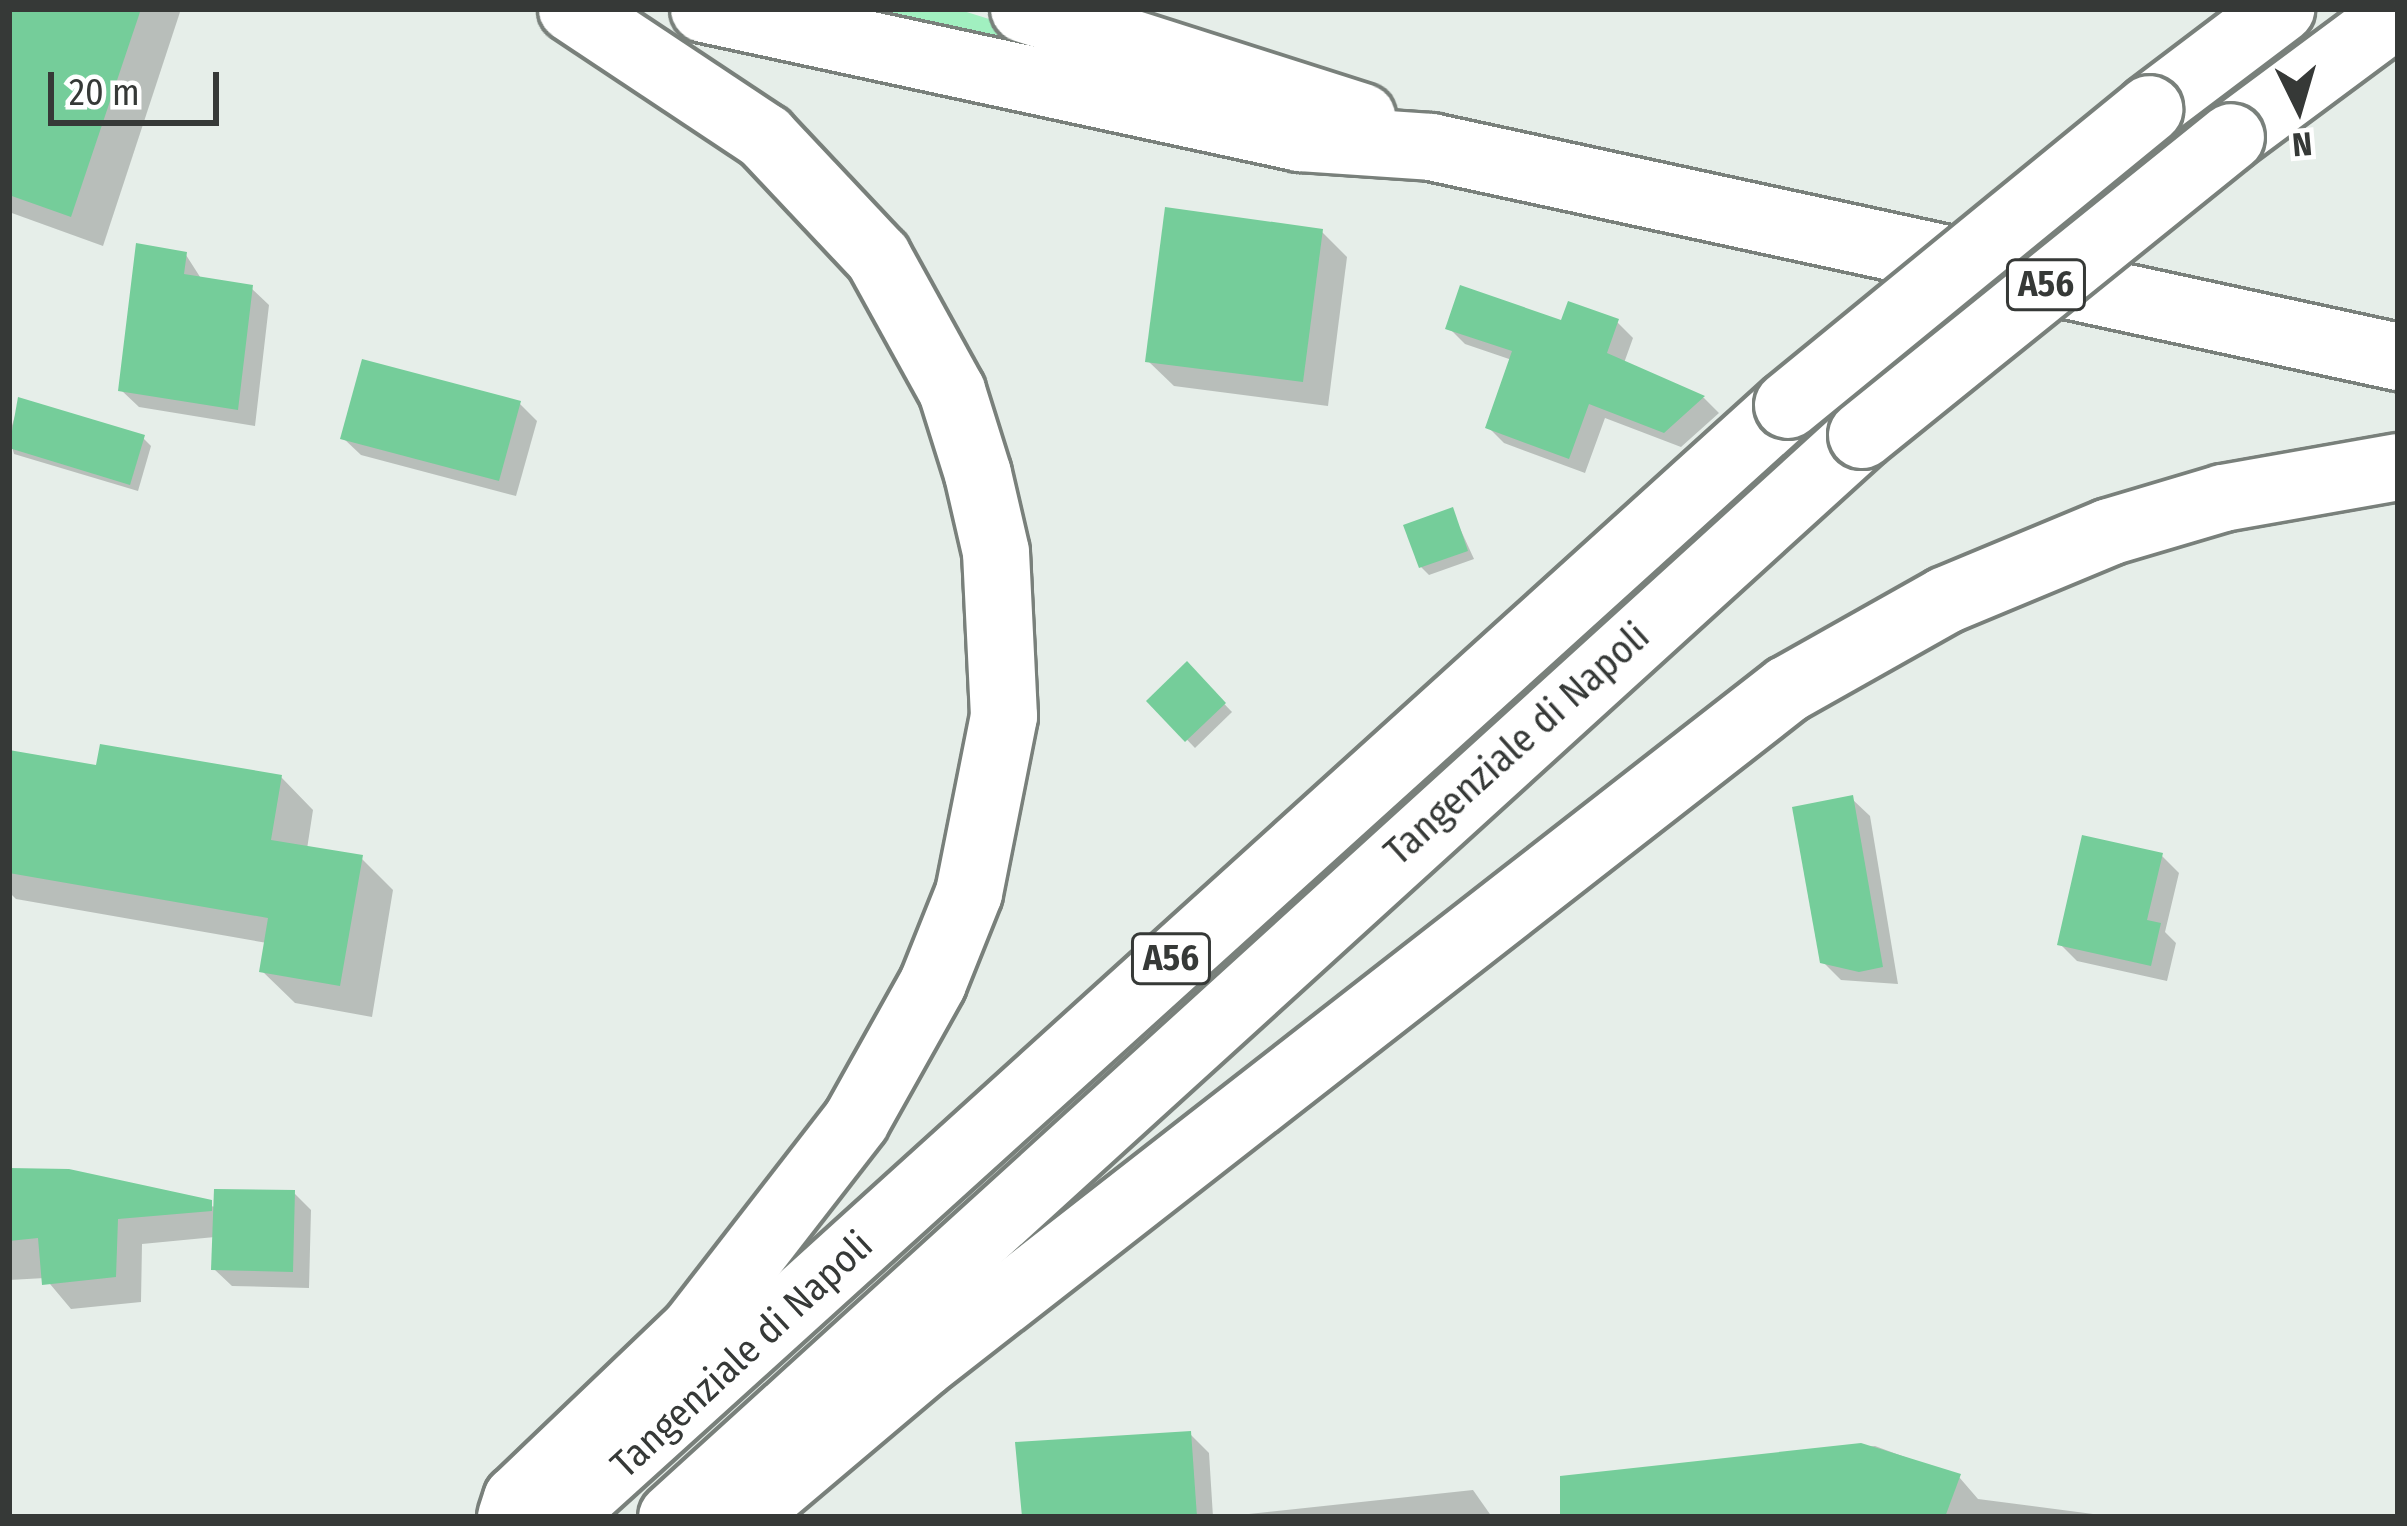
<!DOCTYPE html>
<html>
<head>
<meta charset="utf-8">
<style>
  body { margin:0 }
  #map { position:relative; width:2407px; height:1526px; overflow:hidden; background:#e6eee9; font-family:"Fira Sans Condensed",sans-serif }
  div>[style] { position:absolute }
  .green>* { inset:0; background:#a1f0c0 }
  .shadow>* { inset:0; background:#0003 }
  .building>* { inset:0; background:#75cd9a }
  .roads { filter:drop-shadow(3px 0 #79807b) drop-shadow(-3px 0 #79807b) drop-shadow(0 3px #79807b) drop-shadow(0 -3px #79807b) }
  .primary>* { height:66px; margin:-33px; padding:0 33px; transform-origin:33px; border-radius:33px; background:#fff }
  .highway>* { height:66px; margin:-33px; padding:0 33px; transform-origin:33px; border-radius:33px; background:#fff }
  .bridges { filter:drop-shadow(3px 0 #79807b) drop-shadow(-3px 0 #79807b) drop-shadow(0 3px #79807b) drop-shadow(0 -3px #79807b) }
  .highway-bridge>* { height:66px; margin:-33px; padding:0 33px; transform-origin:33px; border-radius:33px; background:#fff }
  span { translate:-50% -50%; white-space:nowrap; text-align:center; line-height:1.15; -webkit-text-stroke:12px #fff; paint-order:stroke }
  .shield-label span { padding:3px 9px; background:#fff; border:3px solid; border-radius:9px; -webkit-text-stroke-width:0 }
  .shield-label { font-size:36px; color:#363937; font-weight:700 }
  .street-label { font-size:39px; color:#363937 }
  .frame { position:absolute; inset:0; border:12px solid #363937; pointer-events:none }
  .north { position:absolute; left:2239px; top:48px; width:120px; height:120px; -webkit-text-stroke:9px #fff; paint-order:stroke; rotate:175deg; font-size:33px; font-weight:700; line-height:48px; text-align:center; color:#363937 }
  .north::after { content:''; display:block; margin:auto; width:42px; height:54px; background:#363937; clip-path:polygon(50% 0,100% 100%,50% 72%,0 100%) }
  .scale { position:absolute; left:48px; top:72px; width:171px; height:54px; box-sizing:border-box; border:6px solid #363937; border-top:0; padding-left:15px; font-size:36px; line-height:42px; white-space:nowrap; color:#363937; -webkit-text-stroke:9px #fff; paint-order:stroke }
</style>
</head>
<body>
<div id="map">
  <div class="green">
    <div style="clip-path:polygon(840px 9px,957px 9px,1168px 75px)"></div>
  </div>
  <div class="shadow">
    <div style="clip-path:polygon(9px 9px,181px 9px,103px 246px,9px 212px)"></div>
    <div style="clip-path:polygon(1322px 232px,1347px 257px,1328px 406px,1174px 386px,1148px 361px)"></div>
    <div style="clip-path:polygon(186px 255px,202px 280px,251px 288px,269px 305px,255px 426px,139px 407px,121px 390px)"></div>
    <div style="clip-path:polygon(1617px 322px,1633px 338px,1624px 363px,1704px 398px,1719px 413px,1681px 447px,1605px 418px,1585px 473px,1504px 443px,1488px 427px,1512px 360px,1465px 344px,1449px 328px)"></div>
    <div style="clip-path:polygon(20px 400px,143px 438px,151px 446px,138px 491px,14px 454px,9px 435px)"></div>
    <div style="clip-path:polygon(520px 404px,537px 421px,516px 496px,361px 455px,343px 438px)"></div>
    <div style="clip-path:polygon(1452px 511px,1474px 559px,1429px 575px,1421px 567px)"></div>
    <div style="clip-path:polygon(1187px 665px,1232px 712px,1195px 748px,1150px 701px)"></div>
    <div style="clip-path:polygon(9px 753px,99px 769px,281px 777px,313px 810px,307px 849px,361px 858px,393px 890px,372px 1017px,295px 1003px,262px 971px,267px 943px,16px 899px,9px 892px)"></div>
    <div style="clip-path:polygon(1852px 799px,1870px 816px,1898px 984px,1841px 980px,1823px 962px)"></div>
    <div style="clip-path:polygon(2162px 856px,2179px 873px,2165px 932px,2176px 943px,2167px 981px,2077px 961px,2060px 944px)"></div>
    <div style="clip-path:polygon(9px 1171px,216px 1207px,294px 1193px,311px 1210px,309px 1288px,232px 1286px,214px 1269px,215px 1237px,142px 1244px,141px 1302px,71px 1309px,45px 1278px,9px 1280px)"></div>
    <div style="clip-path:polygon(1190px 1434px,1209px 1453px,1213px 1517px,1023px 1517px)"></div>
    <div style="clip-path:polygon(1875px 1446px,1959px 1477px,1978px 1499px,2116px 1517px,1561px 1517px,1563px 1479px)"></div>
    <div style="clip-path:polygon(1473px 1490px,1492px 1517px,1221px 1517px)"></div>
  </div>
  <div class="building">
    <div style="clip-path:polygon(9px 9px,141px 9px,71px 217px,9px 195px)"></div>
    <div style="clip-path:polygon(1165px 207px,1323px 229px,1303px 382px,1145px 362px)"></div>
    <div style="clip-path:polygon(136px 243px,187px 252px,184px 274px,253px 285px,238px 410px,118px 391px)"></div>
    <div style="clip-path:polygon(1460px 285px,1561px 320px,1568px 301px,1619px 319px,1607px 353px,1705px 396px,1664px 433px,1589px 404px,1569px 459px,1485px 428px,1512px 351px,1445px 329px)"></div>
    <div style="clip-path:polygon(362px 359px,521px 401px,499px 481px,340px 439px)"></div>
    <div style="clip-path:polygon(18px 397px,145px 435px,130px 485px,9px 448px)"></div>
    <div style="clip-path:polygon(1453px 507px,1468px 551px,1419px 568px,1403px 525px)"></div>
    <div style="clip-path:polygon(1187px 661px,1226px 703px,1185px 742px,1146px 701px)"></div>
    <div style="clip-path:polygon(100px 744px,282px 775px,271px 840px,363px 855px,340px 986px,259px 972px,268px 918px,9px 873px,9px 750px,96px 765px)"></div>
    <div style="clip-path:polygon(1853px 795px,1883px 967px,1859px 972px,1820px 963px,1792px 807px)"></div>
    <div style="clip-path:polygon(2082px 835px,2163px 853px,2147px 920px,2161px 923px,2151px 966px,2057px 945px)"></div>
    <div style="clip-path:polygon(9px 1168px,69px 1169px,212px 1200px,212px 1211px,118px 1219px,116px 1277px,42px 1285px,38px 1238px,9px 1241px)"></div>
    <div style="clip-path:polygon(214px 1189px,295px 1190px,293px 1272px,211px 1270px)"></div>
    <div style="clip-path:polygon(1191px 1431px,1197px 1517px,1022px 1517px,1015px 1442px)"></div>
    <div style="clip-path:polygon(1861px 1443px,1961px 1474px,1945px 1517px,1560px 1517px,1560px 1476px)"></div>
  </div>
  <div class="roads">
    <div class="primary">
      <div style="left:704px;top:9px;width:610px;rotate:12.21deg"></div>
      <div style="left:1300px;top:138px;width:131px;rotate:3.9deg"></div>
      <div style="left:1431px;top:147px;width:990px;rotate:12.25deg"></div>
      <div style="left:1024px;top:9px;width:355px;rotate:17.7deg"></div>
    </div>
    <div class="highway">
      <div style="left:2149px;top:109px;width:166px;rotate:-37.1deg"></div>
      <div style="left:2231px;top:137px;width:208px;rotate:-36.6deg"></div>
      <div style="left:511px;top:1517px;width:19px;rotate:-72deg"></div>
      <div style="left:517px;top:1499px;width:245px;rotate:-43.7deg"></div>
      <div style="left:694px;top:1330px;width:264px;rotate:-52.2deg"></div>
      <div style="left:856px;top:1121px;width:158px;rotate:-60.8deg"></div>
      <div style="left:933px;top:983px;width:97px;rotate:-68.2deg"></div>
      <div style="left:969px;top:893px;width:180px;rotate:-78.8deg"></div>
      <div style="left:1004px;top:716px;width:164px;rotate:-92.8deg"></div>
      <div style="left:996px;top:552px;width:80px;rotate:-103deg"></div>
      <div style="left:978px;top:474px;width:87px;rotate:-107.4deg"></div>
      <div style="left:952px;top:391px;width:153px;rotate:-118.9deg"></div>
      <div style="left:878px;top:257px;width:165px;rotate:-133.3deg"></div>
      <div style="left:765px;top:137px;width:232px;rotate:-146.4deg"></div>
      <div style="left:559px;top:1517px;width:1657px;rotate:-42.14deg"></div>
      <div style="left:672px;top:1517px;width:1608px;rotate:-42.28deg"></div>
      <div style="left:742px;top:1517px;width:237px;rotate:-40.2deg"></div>
      <div style="left:923px;top:1364px;width:1097px;rotate:-37.97deg"></div>
      <div style="left:1788px;top:689px;width:181px;rotate:-29.4deg"></div>
      <div style="left:1946px;top:600px;width:177px;rotate:-22.6deg"></div>
      <div style="left:2109px;top:532px;width:119px;rotate:-16.6deg"></div>
      <div style="left:2223px;top:498px;width:178px;rotate:-10deg"></div>
    </div>
  </div>
  <div class="bridges">
    <div class="highway-bridge">
      <div style="left:1788px;top:405px;width:467px;rotate:-39.3deg"></div>
      <div style="left:1862px;top:435px;width:474px;rotate:-38.9deg"></div>
    </div>
  </div>
  <div class="shield-label">
    <span style="left:2046px;top:285px">A56</span>
    <span style="left:1171px;top:959px">A56</span>
  </div>
  <div class="street-label">
    <span style="left:1517px;top:744px;rotate:-42deg">Tangenziale di Napoli</span>
    <span style="left:742px;top:1355px;rotate:-43deg">Tangenziale di Napoli</span>
  </div>
  <div class="frame"></div>
  <div class="north">N</div>
  <div class="scale">20 m</div>
</div>
</body>
</html>
